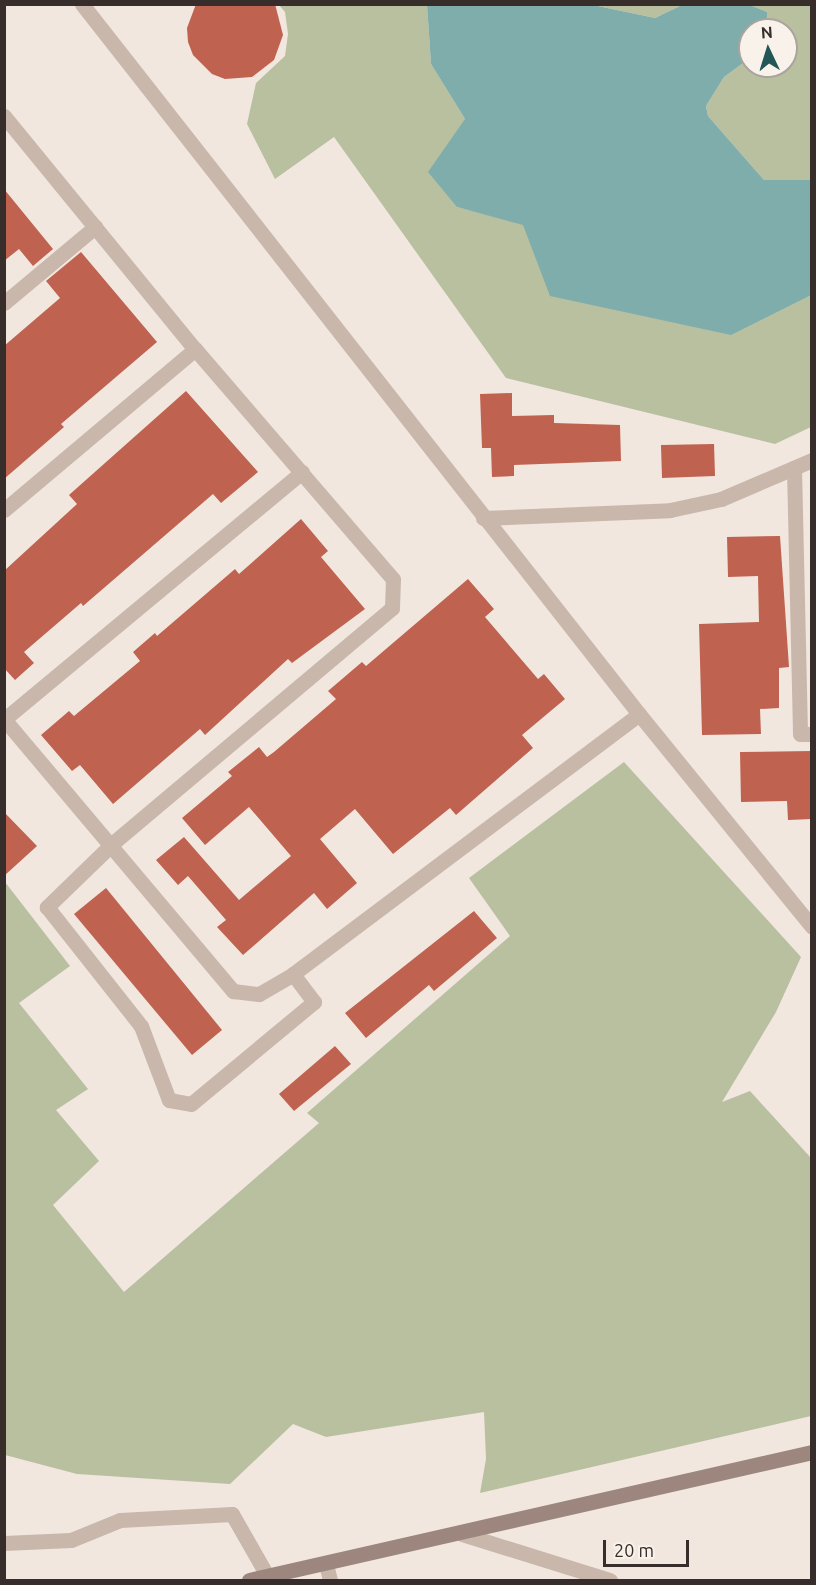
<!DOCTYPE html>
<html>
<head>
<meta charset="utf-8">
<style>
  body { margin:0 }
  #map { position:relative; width:816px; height:1585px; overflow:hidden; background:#f1e7df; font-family:Ubuntu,sans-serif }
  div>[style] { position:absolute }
  .green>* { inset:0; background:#b8c0a0 }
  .water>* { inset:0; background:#7fadab }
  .building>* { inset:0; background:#bf6250 }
  .street>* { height:15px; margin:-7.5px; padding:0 7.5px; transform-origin:7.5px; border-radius:7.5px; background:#c9b7ab }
  .secondary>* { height:15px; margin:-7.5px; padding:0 7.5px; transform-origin:7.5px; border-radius:7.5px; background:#9d867d }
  span { translate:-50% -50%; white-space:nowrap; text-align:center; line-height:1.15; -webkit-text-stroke:4.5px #f9f2eb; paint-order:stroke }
  .frame { position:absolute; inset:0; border:6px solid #372d2a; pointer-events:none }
  .north { position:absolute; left:738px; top:18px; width:60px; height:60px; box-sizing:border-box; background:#f9f2eb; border:2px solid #aba39e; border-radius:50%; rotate:356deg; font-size:16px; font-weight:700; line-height:24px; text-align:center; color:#372d2a }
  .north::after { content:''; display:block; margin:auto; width:21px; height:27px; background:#225756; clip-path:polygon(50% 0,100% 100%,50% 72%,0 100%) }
  .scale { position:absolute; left:603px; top:1540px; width:86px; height:27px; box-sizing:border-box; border:3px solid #372d2a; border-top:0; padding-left:8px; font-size:18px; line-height:21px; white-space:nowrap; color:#372d2a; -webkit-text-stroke:4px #f9f2eb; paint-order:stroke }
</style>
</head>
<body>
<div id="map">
  <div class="green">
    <div style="clip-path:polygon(279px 5px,427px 5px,431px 64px,465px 119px,457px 207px,811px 295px,811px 427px,775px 444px,506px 378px,334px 137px,275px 179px,247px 124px,256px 83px,285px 56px,288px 34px,285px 12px)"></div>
    <div style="clip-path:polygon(593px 5px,682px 5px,655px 18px)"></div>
    <div style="clip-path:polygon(750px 5px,811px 5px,811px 180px,764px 180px,708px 116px,706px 106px,724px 77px,750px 58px,750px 66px,786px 66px,786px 30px,768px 30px,767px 12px)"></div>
    <div style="clip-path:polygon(624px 762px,801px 957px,776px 1012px,722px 1102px,750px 1091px,811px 1158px,811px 1416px,480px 1493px,486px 1459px,484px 1412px,326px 1437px,293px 1424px,230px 1484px,77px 1474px,5px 1455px,5px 882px,70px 966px,19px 1003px,88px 1089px,56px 1110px,99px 1161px,53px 1205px,124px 1292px,319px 1123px,307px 1113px,510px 936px,469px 878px)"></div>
  </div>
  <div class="water">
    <div style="clip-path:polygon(427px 5px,593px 5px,655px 18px,682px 5px,750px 5px,767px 12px,768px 30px,750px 30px,750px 58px,724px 77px,706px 106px,708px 116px,764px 180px,811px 180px,811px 295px,731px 335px,550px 296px,523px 225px,457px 207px,428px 172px,465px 119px,431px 64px)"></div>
  </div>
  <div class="building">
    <div style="clip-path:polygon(196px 4px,275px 4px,283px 35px,274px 60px,252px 77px,225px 79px,212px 74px,193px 55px,188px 42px,187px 28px)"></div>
    <div style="clip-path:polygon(4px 189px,53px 249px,33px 266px,19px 249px,4px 261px)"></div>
    <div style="clip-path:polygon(81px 252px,157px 342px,61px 424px,64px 427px,4px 479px,4px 346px,60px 298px,46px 281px)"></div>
    <div style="clip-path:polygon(186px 391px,258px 472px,221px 503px,213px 494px,83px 606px,81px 603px,24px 652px,34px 663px,15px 680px,4px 668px,4px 571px,77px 504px,69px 495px)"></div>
    <div style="clip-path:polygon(512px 393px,512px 416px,554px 415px,554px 423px,620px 425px,621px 461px,514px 465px,514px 476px,492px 477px,491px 448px,482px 448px,480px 394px)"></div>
    <div style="clip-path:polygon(714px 444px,715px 476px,662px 478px,661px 445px)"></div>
    <div style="clip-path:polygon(301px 519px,328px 551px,321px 557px,365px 609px,292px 663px,288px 659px,205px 735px,200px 729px,113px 804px,80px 765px,72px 771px,41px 735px,69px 711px,74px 716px,140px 661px,133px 652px,155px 633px,157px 636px,235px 569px,239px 574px)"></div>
    <div style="clip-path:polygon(780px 536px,789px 667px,779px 668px,779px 708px,760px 709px,761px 734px,702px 735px,699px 624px,759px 622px,758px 576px,728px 577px,727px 537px)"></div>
    <div style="clip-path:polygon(468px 579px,494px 609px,485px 617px,538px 679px,544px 674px,565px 699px,522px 735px,533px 748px,456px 815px,450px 808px,393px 854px,355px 809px,320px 839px,357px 883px,327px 909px,314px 893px,243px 955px,217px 927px,226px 920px,188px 876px,178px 885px,156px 860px,184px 837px,239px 900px,291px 856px,249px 807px,205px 845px,182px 818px,232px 776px,228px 772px,259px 747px,267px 757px,274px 752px,336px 699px,328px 691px,362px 662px,366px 666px)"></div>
    <div style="clip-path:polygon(812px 751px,812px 819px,788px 820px,787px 801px,741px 802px,740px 752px)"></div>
    <div style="clip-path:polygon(4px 812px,37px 846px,4px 876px)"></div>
    <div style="clip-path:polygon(106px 888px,222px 1030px,192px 1055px,74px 914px)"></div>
    <div style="clip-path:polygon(474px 911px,497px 938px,434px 991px,429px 985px,366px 1038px,345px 1013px)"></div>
    <div style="clip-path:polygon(335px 1046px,351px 1064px,294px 1111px,279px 1094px)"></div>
  </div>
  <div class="street">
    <div style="left:82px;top:4px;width:902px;rotate:51.89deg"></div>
    <div style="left:4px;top:116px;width:301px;rotate:50.7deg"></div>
    <div style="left:195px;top:349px;width:303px;rotate:49.3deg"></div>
    <div style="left:393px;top:579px;width:29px;rotate:92deg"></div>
    <div style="left:392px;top:608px;width:366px;rotate:139.9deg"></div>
    <div style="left:112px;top:844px;width:91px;rotate:135.9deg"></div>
    <div style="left:47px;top:907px;width:152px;rotate:51.7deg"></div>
    <div style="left:141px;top:1026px;width:79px;rotate:69.3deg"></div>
    <div style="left:169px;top:1100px;width:22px;rotate:10deg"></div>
    <div style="left:191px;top:1104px;width:160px;rotate:-39.7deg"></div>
    <div style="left:314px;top:1002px;width:35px;rotate:-127deg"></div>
    <div style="left:4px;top:303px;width:119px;rotate:-39.9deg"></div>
    <div style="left:794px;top:468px;width:266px;rotate:88.7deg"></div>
    <div style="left:800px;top:734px;width:12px"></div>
    <div style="left:302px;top:472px;width:387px;rotate:140.3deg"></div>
    <div style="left:4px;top:719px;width:356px;rotate:49.9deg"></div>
    <div style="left:233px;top:991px;width:26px;rotate:7deg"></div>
    <div style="left:259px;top:994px;width:39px;rotate:-30deg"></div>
    <div style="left:293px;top:974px;width:433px;rotate:-36.9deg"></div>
    <div style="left:639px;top:714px;width:274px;rotate:50.9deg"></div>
    <div style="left:4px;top:510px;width:250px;rotate:-40.1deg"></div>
    <div style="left:483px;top:518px;width:187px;rotate:-2.4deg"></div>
    <div style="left:670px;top:510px;width:52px;rotate:-12.2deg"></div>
    <div style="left:721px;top:499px;width:99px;rotate:-23.2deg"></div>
    <div style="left:462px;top:1534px;width:155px;rotate:17.3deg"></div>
    <div style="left:4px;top:1543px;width:67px;rotate:-2.6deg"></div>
    <div style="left:71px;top:1540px;width:53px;rotate:-22.2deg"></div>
    <div style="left:120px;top:1520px;width:112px;rotate:-3.1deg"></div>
    <div style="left:232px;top:1514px;width:73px;rotate:60.3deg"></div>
    <div style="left:326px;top:1564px;width:16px;rotate:76deg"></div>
  </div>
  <div class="secondary">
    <div style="left:249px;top:1580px;width:577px;rotate:-12.81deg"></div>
  </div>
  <div class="frame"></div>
  <div class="north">N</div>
  <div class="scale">20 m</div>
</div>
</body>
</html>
